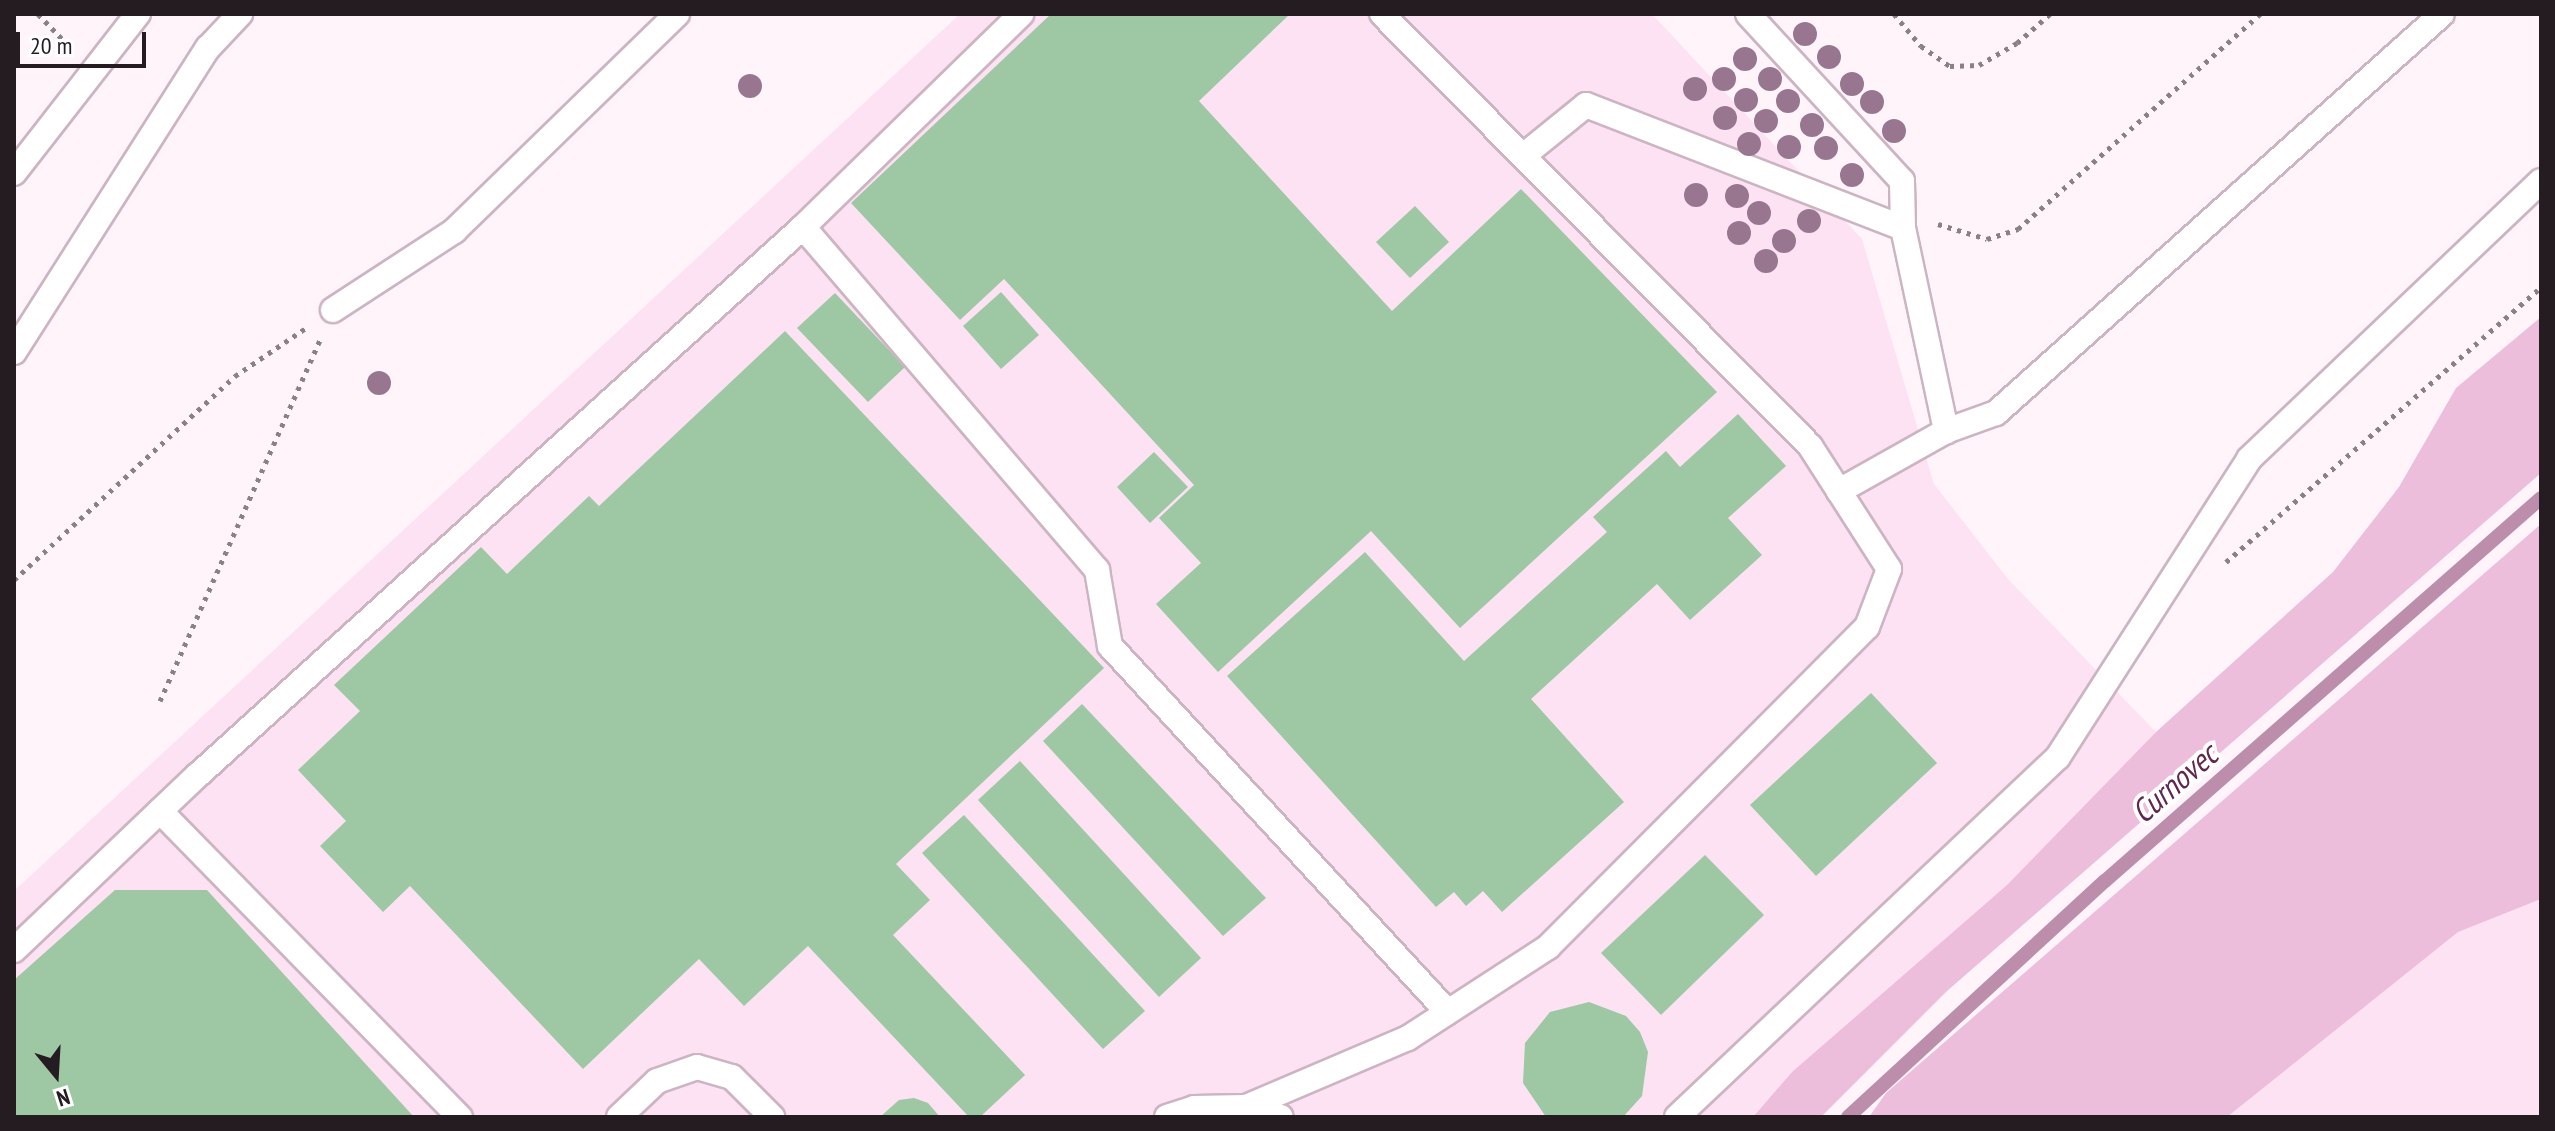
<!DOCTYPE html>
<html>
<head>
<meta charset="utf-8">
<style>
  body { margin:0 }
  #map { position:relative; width:2555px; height:1131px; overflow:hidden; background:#fef4fa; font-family:"PT Sans Narrow",sans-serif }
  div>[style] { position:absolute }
  .built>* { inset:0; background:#fce2f2 }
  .green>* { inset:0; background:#edbddc }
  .stream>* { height:14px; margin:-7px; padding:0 7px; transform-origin:7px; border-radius:7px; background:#bc8eac }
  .building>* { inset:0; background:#9dc8a3 }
  .path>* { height:5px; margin-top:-2.5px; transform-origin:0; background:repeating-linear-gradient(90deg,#8a8186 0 4px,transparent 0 10px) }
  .roads { filter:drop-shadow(2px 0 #cdb4c3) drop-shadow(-2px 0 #cdb4c3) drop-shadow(0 2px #cdb4c3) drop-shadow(0 -2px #cdb4c3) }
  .lane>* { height:24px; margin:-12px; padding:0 12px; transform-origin:12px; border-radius:12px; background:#fff }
  .trees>* { width:24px; height:24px; margin:-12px; border-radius:50%; background:#997690 }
  span { translate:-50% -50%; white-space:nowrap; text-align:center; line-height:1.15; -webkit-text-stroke:8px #fff; paint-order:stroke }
  .water-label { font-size:32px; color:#602750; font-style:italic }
  .frame { position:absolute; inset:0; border:16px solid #251c21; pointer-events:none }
  .north { position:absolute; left:16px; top:1035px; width:80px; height:80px; -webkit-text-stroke:6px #fff; paint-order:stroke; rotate:162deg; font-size:22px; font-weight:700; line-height:32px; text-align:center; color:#251c21 }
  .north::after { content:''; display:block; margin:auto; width:28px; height:36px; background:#251c21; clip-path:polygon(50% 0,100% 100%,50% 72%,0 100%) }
  .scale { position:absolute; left:16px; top:32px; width:130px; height:36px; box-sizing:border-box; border:4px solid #251c21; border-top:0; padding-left:10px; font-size:24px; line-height:28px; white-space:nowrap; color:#251c21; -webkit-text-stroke:6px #fff; paint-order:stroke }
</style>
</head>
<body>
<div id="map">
  <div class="built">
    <div style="clip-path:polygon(960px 14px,1652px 14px,1862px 239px,1934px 484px,2008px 579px,2156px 732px,2007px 885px,1792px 1072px,1753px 1117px,14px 1117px,14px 891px)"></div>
    <div style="clip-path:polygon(2541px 899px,2541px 1117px,2227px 1117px,2458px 931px)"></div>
  </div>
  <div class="green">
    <div style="clip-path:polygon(2541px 317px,2541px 473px,1947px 991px,1821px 1117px,1753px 1117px,1792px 1072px,2007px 885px,2156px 732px,2333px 572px,2399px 487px,2456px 388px)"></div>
    <div style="clip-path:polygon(2541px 524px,2541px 899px,2458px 932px,2227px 1117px,1869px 1117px,1886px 1093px)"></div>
  </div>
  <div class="stream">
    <div style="left:1848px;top:1117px;width:349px;rotate:-42.6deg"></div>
    <div style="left:2105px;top:881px;width:580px;rotate:-41.3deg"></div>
  </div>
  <div class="building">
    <div style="clip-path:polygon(1051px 14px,1290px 14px,1199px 101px,1392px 311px,1521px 189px,1717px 392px,1460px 628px,1371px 531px,1218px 672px,1156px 604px,1201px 563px,1159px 518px,1194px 485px,1004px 279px,960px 320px,851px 203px)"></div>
    <div style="clip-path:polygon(1415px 206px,1449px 242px,1410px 278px,1376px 242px)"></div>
    <div style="clip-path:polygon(1001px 292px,1039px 335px,1001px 369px,963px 326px)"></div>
    <div style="clip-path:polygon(835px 293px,905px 367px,868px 402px,797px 328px)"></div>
    <div style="clip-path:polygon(785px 331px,1104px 668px,896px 864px,930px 900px,893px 935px,1025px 1075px,980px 1117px,969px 1117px,808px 946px,744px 1006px,699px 959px,583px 1069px,410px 886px,383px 912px,320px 846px,346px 821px,298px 770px,360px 711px,334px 685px,481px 547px,507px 574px,589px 496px,599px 506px)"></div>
    <div style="clip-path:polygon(1738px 414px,1786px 466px,1728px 518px,1762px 555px,1690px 620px,1657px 584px,1531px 699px,1624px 802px,1502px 912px,1483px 891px,1466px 906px,1454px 892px,1436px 907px,1227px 676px,1365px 552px,1464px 661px,1607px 532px,1593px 517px,1666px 451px,1680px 467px)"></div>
    <div style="clip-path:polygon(1154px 452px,1188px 487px,1150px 523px,1117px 487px)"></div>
    <div style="clip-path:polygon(1871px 693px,1937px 763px,1816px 876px,1750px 805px)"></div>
    <div style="clip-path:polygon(1082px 704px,1266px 898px,1223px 936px,1043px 741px)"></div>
    <div style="clip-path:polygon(1020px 761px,1201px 958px,1159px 997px,978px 800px)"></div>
    <div style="clip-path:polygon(964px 815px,1145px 1011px,1103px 1049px,922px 853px)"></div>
    <div style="clip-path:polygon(1705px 855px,1764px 915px,1661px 1015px,1601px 953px)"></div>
    <div style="clip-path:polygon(115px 890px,207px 890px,414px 1117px,14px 1117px,14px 980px)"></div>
    <div style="clip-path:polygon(1589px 1002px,1626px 1016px,1640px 1032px,1648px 1052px,1642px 1096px,1623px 1117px,1546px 1117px,1523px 1083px,1525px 1043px,1550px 1012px)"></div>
    <div style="clip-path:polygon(914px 1098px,928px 1103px,940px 1117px,880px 1117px,899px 1100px)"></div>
  </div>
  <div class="path">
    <div style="left:38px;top:14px;width:46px;rotate:45.9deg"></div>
    <div style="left:1894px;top:14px;width:42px;rotate:49.8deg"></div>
    <div style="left:1921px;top:46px;width:35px;rotate:35deg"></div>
    <div style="left:1950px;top:66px;width:29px;rotate:-2deg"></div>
    <div style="left:1979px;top:65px;width:44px;rotate:-30.1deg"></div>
    <div style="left:2017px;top:43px;width:44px;rotate:-41.3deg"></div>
    <div style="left:1938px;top:224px;width:51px;rotate:17deg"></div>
    <div style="left:1987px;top:239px;width:33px;rotate:-18deg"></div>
    <div style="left:2018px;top:229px;width:324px;rotate:-41.6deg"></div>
    <div style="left:2226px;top:562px;width:418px;rotate:-41.1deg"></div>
    <div style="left:14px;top:580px;width:301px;rotate:-42.7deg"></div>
    <div style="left:235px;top:376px;width:86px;rotate:-34.1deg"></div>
    <div style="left:160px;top:701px;width:395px;rotate:-66.1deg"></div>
  </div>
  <div class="roads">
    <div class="lane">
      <div style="left:1748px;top:14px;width:227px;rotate:47.3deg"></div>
      <div style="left:1902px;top:181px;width:47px;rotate:88.8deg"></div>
      <div style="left:1903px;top:228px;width:208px;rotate:78deg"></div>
      <div style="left:1946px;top:431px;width:123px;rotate:150.7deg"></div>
      <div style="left:1523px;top:156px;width:81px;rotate:-39deg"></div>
      <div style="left:1586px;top:105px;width:340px;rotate:21.2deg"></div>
      <div style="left:14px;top:173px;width:202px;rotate:-52.1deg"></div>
      <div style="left:803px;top:227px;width:452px;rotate:49.4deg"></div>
      <div style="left:1097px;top:570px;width:77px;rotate:80.3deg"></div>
      <div style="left:1110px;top:646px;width:498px;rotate:47.3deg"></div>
      <div style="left:333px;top:310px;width:145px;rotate:-33.1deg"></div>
      <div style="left:454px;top:231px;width:311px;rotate:-44.2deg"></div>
      <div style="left:14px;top:352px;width:361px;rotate:-57.5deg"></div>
      <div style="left:208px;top:48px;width:47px;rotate:-46.7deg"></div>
      <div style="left:1946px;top:431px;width:53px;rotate:-19.8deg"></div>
      <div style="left:1996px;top:413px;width:598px;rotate:-41.82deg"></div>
      <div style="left:160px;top:811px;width:429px;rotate:45.6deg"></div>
      <div style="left:14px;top:950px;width:254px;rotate:-43.6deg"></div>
      <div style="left:198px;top:775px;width:816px;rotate:-42.17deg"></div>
      <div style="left:803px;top:227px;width:305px;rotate:-44.3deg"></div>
      <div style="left:1246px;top:1107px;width:176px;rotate:-23.1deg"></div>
      <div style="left:1408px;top:1038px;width:167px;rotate:-33deg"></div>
      <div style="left:1548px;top:947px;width:452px;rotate:-45.1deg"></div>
      <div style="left:1867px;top:627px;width:62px;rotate:-69.2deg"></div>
      <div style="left:1889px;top:569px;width:146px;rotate:-122.7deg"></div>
      <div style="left:1810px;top:446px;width:608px;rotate:-134.73deg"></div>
      <div style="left:619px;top:1117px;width:52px;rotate:-43.5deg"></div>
      <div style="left:657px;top:1081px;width:42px;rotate:-19.3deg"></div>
      <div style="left:697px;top:1067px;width:36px;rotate:16deg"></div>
      <div style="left:732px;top:1077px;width:57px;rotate:45deg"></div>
      <div style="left:1167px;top:1117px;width:28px;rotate:-18deg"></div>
      <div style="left:1194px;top:1108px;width:52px;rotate:-1.1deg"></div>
      <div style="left:1246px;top:1107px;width:36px;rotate:16deg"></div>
      <div style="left:1677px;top:1117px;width:524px;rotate:-43.38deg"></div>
      <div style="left:2058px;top:757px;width:354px;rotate:-57.3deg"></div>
      <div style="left:2249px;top:459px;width:403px;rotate:-43.6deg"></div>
    </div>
  </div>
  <div class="trees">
    <div style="left:1805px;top:34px"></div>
    <div style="left:1829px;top:57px"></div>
    <div style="left:1745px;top:59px"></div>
    <div style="left:1724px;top:79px"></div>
    <div style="left:1770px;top:79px"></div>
    <div style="left:1852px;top:84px"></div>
    <div style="left:750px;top:86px"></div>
    <div style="left:1695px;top:89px"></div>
    <div style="left:1746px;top:100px"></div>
    <div style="left:1788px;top:101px"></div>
    <div style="left:1872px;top:102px"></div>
    <div style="left:1725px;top:118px"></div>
    <div style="left:1766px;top:121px"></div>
    <div style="left:1812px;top:125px"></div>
    <div style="left:1894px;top:131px"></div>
    <div style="left:1749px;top:144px"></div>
    <div style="left:1789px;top:147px"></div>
    <div style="left:1826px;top:148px"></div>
    <div style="left:1852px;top:175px"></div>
    <div style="left:1696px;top:195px"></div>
    <div style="left:1737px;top:196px"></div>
    <div style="left:1759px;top:213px"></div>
    <div style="left:1809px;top:221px"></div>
    <div style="left:1739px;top:233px"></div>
    <div style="left:1784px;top:241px"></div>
    <div style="left:1766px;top:261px"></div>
    <div style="left:379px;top:383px"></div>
  </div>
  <div class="water-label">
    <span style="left:2174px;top:783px;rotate:-41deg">Curnovec</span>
  </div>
  <div class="frame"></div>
  <div class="north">N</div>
  <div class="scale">20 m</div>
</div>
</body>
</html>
